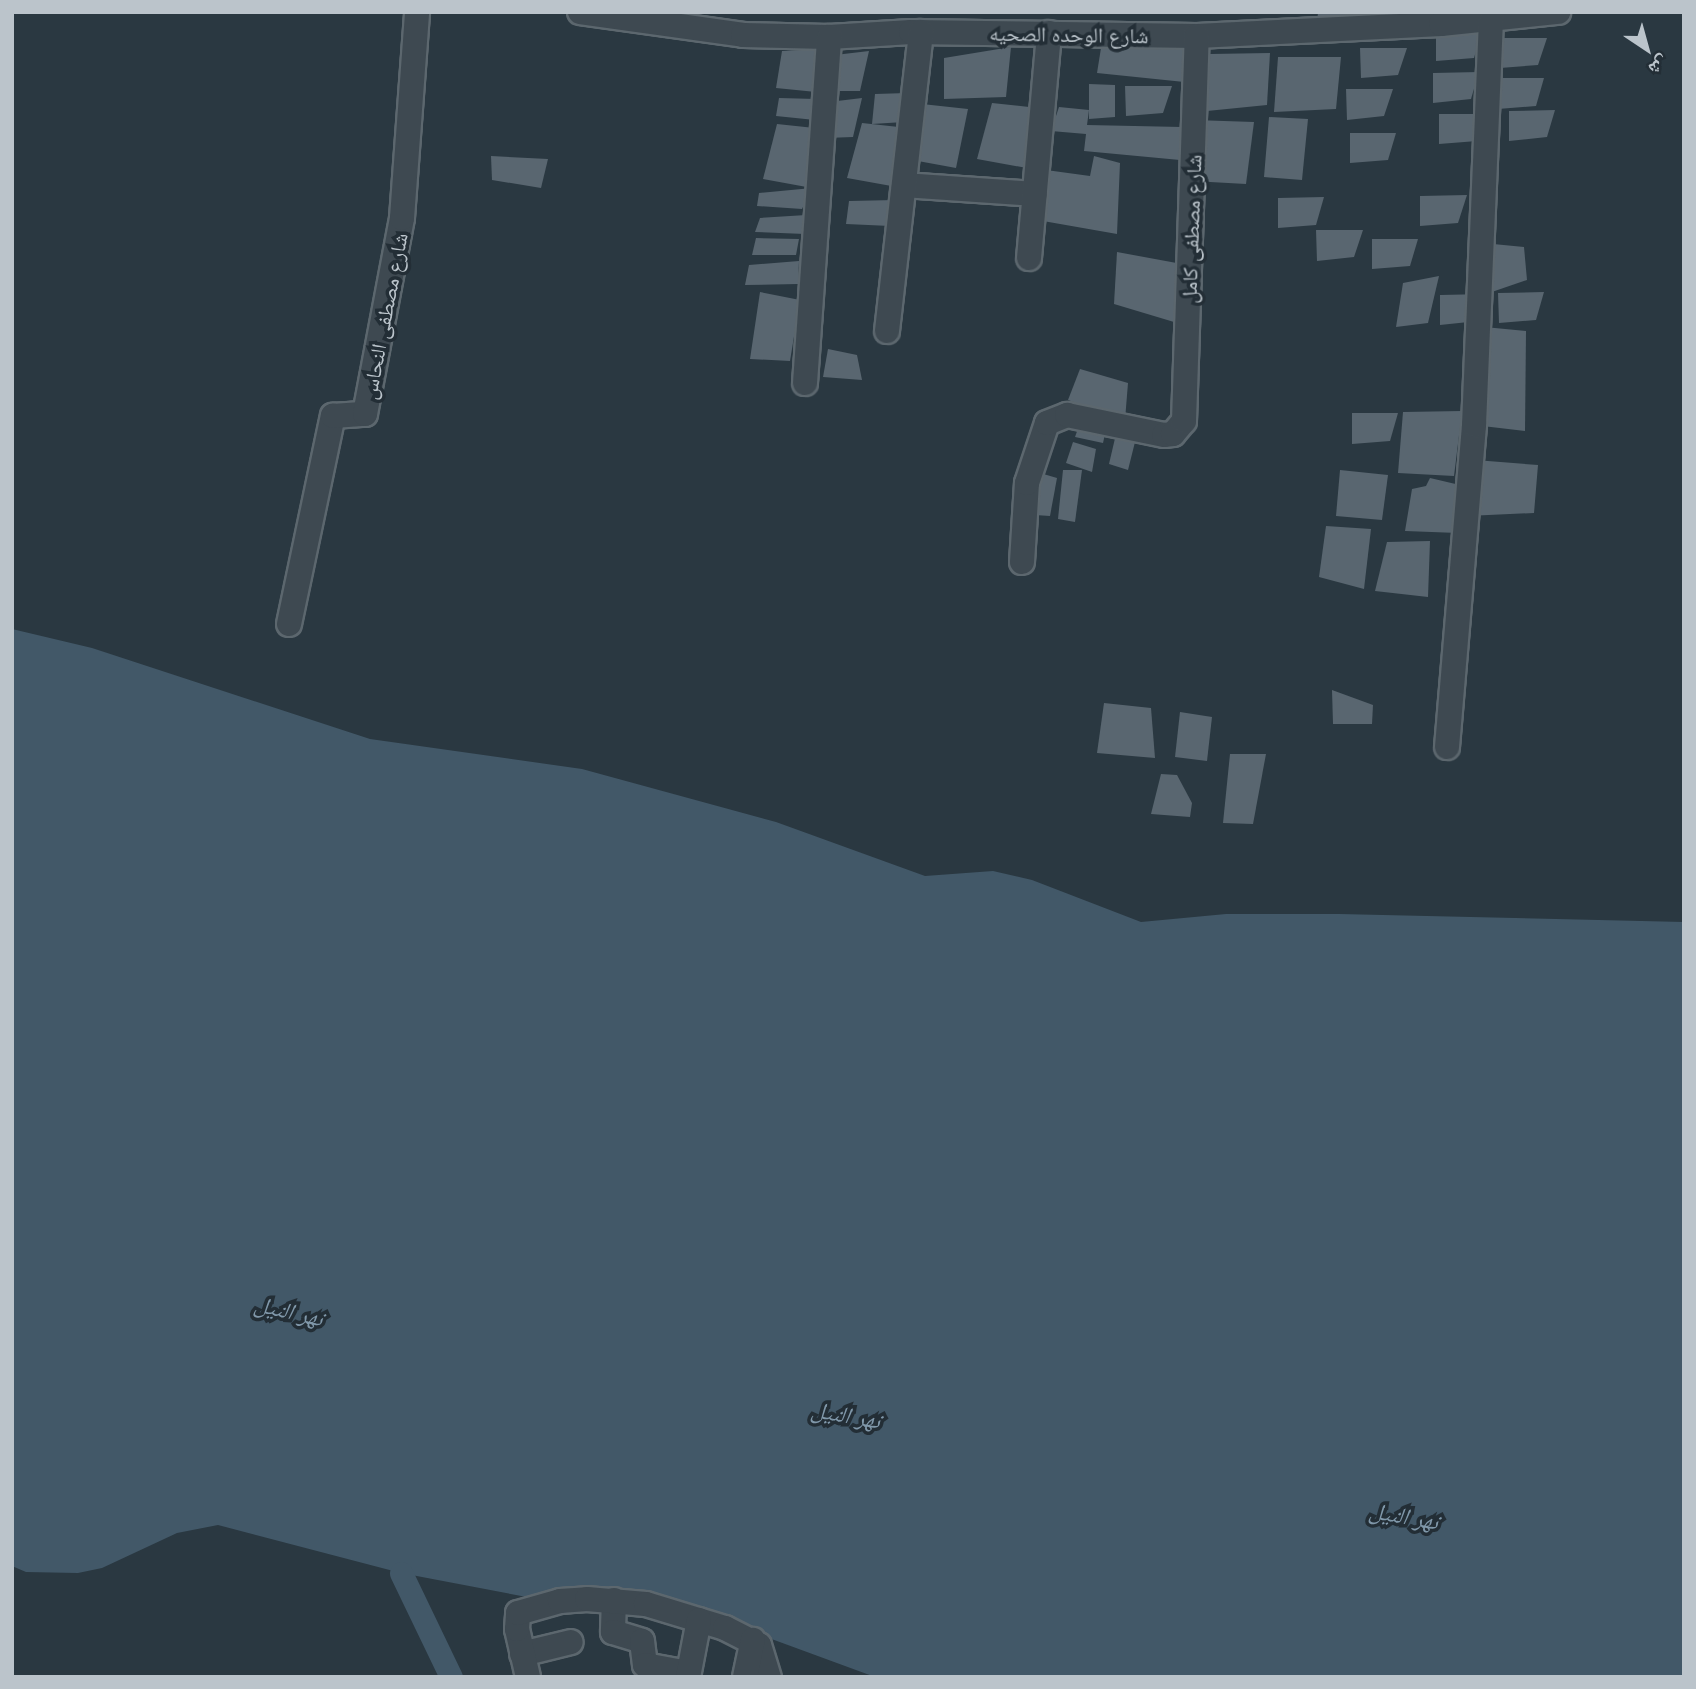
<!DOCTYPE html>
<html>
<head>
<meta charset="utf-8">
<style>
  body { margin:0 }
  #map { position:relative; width:1696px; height:1689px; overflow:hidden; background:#2a3841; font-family:Quicksand,"Noto Naskh Arabic",sans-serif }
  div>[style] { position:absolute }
  .water>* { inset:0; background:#425868 }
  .canal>* { height:23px; margin:-11.5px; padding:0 11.5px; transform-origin:11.5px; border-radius:11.5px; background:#425868 }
  .building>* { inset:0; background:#596670 }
  .roads { filter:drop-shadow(2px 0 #5c676e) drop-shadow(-2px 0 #5c676e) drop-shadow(0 2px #5c676e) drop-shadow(0 -2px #5c676e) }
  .minor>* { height:24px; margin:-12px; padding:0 12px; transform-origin:12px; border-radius:12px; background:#3e4951 }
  span { translate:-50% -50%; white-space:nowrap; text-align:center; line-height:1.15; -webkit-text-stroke:7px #232e36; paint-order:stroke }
  .street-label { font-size:21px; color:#bbc4cb }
  .water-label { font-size:23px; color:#8098aa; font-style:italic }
  .frame { position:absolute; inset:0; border:14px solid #bbc4cb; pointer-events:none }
  .north { position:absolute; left:1612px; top:14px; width:70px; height:70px; -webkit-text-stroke:5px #232e36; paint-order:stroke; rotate:144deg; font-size:19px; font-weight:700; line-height:28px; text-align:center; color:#bbc4cb }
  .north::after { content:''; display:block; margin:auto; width:24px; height:32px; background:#bbc4cb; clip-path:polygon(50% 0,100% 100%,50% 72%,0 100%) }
</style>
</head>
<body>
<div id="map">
  <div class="water">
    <div style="clip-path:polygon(12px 629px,92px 648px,370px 739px,582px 769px,776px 822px,925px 876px,993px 871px,1032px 880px,1141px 922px,1226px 914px,1339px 914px,1684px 922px,1684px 1677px,875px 1677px,676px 1604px,606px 1588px,532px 1598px,401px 1573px,218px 1525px,177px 1533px,102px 1568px,78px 1573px,26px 1572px,12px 1566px)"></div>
  </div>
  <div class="canal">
    <div style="left:401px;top:1573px;width:115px;rotate:64.3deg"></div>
  </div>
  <div class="building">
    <div style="clip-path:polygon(1318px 12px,1358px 12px,1359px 13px,1317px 23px)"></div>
    <div style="clip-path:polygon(1482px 30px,1474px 58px,1436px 61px,1436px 31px)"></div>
    <div style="clip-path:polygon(1500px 38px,1547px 38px,1538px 65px,1500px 68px)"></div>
    <div style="clip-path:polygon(1011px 47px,1006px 97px,944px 99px,944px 58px)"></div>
    <div style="clip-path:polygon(1101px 48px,1195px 50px,1194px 83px,1097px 73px)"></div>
    <div style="clip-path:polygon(1360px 48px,1407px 48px,1398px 75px,1361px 78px)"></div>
    <div style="clip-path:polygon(823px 49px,816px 92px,776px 88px,782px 51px)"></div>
    <div style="clip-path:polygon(869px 51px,860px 91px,833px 91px,835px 55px)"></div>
    <div style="clip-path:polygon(1270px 53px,1267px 105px,1207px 111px,1210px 54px)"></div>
    <div style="clip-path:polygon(1278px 57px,1341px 57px,1336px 109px,1274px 112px)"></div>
    <div style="clip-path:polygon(1479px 72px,1471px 99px,1433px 103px,1433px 73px)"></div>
    <div style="clip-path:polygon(1498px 78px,1544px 78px,1536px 106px,1498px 109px)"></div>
    <div style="clip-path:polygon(1089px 84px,1115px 85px,1115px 117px,1089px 119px)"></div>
    <div style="clip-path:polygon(1125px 86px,1172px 86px,1163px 113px,1126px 116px)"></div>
    <div style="clip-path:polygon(1346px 89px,1393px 89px,1384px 116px,1347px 120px)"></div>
    <div style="clip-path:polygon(907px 93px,904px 122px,872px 124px,875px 94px)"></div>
    <div style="clip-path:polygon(779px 98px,816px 99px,815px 120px,776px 116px)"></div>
    <div style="clip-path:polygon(862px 98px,853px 137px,826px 138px,829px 102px)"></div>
    <div style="clip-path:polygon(992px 103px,1038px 108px,1027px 168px,977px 159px)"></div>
    <div style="clip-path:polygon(922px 104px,968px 109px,956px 168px,907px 159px)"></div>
    <div style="clip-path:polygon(1059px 107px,1089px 110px,1087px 125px,1182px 127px,1180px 160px,1084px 151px,1086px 134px,1051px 131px)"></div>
    <div style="clip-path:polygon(1555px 110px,1547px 137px,1509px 141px,1509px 111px)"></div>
    <div style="clip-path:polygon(1439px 114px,1485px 114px,1477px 141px,1439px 144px)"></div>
    <div style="clip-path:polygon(1269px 117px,1308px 119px,1302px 180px,1264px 177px)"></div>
    <div style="clip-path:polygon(1194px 120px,1254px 122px,1246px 184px,1192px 181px)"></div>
    <div style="clip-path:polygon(862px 123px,908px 128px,897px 187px,847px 178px)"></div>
    <div style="clip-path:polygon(777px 124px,824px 129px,812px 188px,763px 179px)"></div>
    <div style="clip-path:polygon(1350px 133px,1396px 133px,1388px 160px,1350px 163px)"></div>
    <div style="clip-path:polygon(491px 156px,548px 159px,541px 188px,492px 180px)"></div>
    <div style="clip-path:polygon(1094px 156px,1120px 163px,1117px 234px,1043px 221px,1046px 170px,1090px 176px)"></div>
    <div style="clip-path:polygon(812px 188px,802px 209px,757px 206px,759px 193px)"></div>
    <div style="clip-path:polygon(1467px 195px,1458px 223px,1420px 226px,1420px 196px)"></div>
    <div style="clip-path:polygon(1324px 197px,1316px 225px,1278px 228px,1278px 198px)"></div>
    <div style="clip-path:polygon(895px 200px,890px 226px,846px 224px,849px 201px)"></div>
    <div style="clip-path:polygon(806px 215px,805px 234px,755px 232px,760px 218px)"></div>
    <div style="clip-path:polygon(1316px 230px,1363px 230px,1354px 257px,1317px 261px)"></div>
    <div style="clip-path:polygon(756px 238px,799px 239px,796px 255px,752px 255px)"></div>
    <div style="clip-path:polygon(1372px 239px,1418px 239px,1410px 266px,1372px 269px)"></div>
    <div style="clip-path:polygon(1483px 243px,1524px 247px,1527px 280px,1486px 294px)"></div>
    <div style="clip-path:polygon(1117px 252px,1182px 264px,1174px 322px,1114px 304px)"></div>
    <div style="clip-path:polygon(799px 261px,798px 284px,745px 285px,749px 265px)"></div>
    <div style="clip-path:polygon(1439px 276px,1428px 323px,1396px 327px,1403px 283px)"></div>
    <div style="clip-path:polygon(760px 292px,800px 300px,790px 361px,750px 359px)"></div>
    <div style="clip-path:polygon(1544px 292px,1536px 320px,1499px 323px,1498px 293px)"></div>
    <div style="clip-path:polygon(1486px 294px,1478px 321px,1440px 325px,1440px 295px)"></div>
    <div style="clip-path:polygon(1474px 326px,1526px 331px,1525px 431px,1474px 425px)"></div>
    <div style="clip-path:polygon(828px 349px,857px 355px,862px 380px,823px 377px)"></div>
    <div style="clip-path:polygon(1080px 369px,1128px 383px,1125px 420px,1068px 400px)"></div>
    <div style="clip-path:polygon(1462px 411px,1454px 476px,1398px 473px,1403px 412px)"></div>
    <div style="clip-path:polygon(1352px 413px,1398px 413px,1390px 441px,1352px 444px)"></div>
    <div style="clip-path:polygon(1080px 423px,1105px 434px,1103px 443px,1075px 437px)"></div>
    <div style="clip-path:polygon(1116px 434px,1136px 438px,1128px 470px,1109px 464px)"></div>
    <div style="clip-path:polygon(1073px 442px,1096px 449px,1092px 472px,1066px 463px)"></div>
    <div style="clip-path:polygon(1475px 460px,1538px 465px,1534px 513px,1467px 516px)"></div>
    <div style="clip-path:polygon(1063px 470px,1082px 470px,1075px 522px,1058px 519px)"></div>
    <div style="clip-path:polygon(1340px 470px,1388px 475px,1382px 520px,1336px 516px)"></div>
    <div style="clip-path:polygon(1040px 473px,1057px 478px,1050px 516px,1035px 515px)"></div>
    <div style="clip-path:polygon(1430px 478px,1464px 486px,1458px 533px,1405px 531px,1412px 489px,1426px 486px)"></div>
    <div style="clip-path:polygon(1326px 526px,1371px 529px,1364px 589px,1319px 577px)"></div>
    <div style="clip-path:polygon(1430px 541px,1428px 597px,1375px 591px,1387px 542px)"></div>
    <div style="clip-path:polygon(1332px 690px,1373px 705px,1372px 724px,1333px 724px)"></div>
    <div style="clip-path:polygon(1104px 703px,1151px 708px,1155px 758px,1097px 753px)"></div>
    <div style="clip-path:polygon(1180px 712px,1212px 717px,1207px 761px,1175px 757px)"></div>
    <div style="clip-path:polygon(1230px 754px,1266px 754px,1253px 824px,1223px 823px)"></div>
    <div style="clip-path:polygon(1161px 774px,1177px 775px,1192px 803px,1190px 817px,1151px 814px)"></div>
  </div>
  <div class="roads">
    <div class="minor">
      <div style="left:580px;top:12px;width:165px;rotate:8deg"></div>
      <div style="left:743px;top:35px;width:86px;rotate:1.3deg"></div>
      <div style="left:829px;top:37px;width:82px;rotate:-3.5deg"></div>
      <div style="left:911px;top:32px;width:286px;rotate:0.8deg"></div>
      <div style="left:1197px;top:36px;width:244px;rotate:-2.8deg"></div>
      <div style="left:1441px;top:24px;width:118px;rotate:-5.9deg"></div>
      <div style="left:904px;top:185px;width:131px;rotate:3.9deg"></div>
      <div style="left:1029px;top:258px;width:226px;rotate:-84.9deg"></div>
      <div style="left:887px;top:331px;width:301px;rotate:-83.5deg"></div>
      <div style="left:805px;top:383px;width:347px;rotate:-86deg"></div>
      <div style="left:1022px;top:562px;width:79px;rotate:-86.4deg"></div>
      <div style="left:1027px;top:483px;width:63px;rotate:-71.6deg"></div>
      <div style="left:1047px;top:423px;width:22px;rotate:-22deg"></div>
      <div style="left:1067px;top:415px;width:99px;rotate:11.7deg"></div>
      <div style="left:1164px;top:435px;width:9px;rotate:-6deg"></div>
      <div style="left:1173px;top:434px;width:17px;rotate:-50deg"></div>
      <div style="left:1184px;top:421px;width:385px;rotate:-88.1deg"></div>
      <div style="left:289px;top:624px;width:213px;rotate:-78.1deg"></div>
      <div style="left:333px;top:416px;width:32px;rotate:-4deg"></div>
      <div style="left:365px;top:414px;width:199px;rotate:-79.3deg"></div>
      <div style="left:402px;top:218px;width:207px;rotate:-85.8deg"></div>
      <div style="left:1447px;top:747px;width:323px;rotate:-85.2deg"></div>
      <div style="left:1474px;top:425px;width:405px;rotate:-87.6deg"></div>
      <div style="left:614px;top:1600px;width:32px;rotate:92deg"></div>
      <div style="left:613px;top:1632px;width:30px;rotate:17deg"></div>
      <div style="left:642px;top:1641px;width:24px;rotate:83deg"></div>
      <div style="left:645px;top:1665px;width:44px;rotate:10.5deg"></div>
      <div style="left:522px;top:1654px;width:50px;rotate:-13.8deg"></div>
      <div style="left:528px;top:1677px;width:49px;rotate:-102.9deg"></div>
      <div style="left:517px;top:1629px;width:16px;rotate:-86deg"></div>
      <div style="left:518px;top:1613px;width:44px;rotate:-15.9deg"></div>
      <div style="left:560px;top:1601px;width:27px;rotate:-4deg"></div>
      <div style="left:587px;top:1599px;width:59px;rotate:4.8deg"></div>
      <div style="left:646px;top:1604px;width:83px;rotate:16.9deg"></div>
      <div style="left:725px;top:1628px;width:38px;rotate:27deg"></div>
      <div style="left:759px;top:1645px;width:34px;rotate:73deg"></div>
      <div style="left:688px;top:1677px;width:58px;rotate:-79.1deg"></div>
      <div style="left:745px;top:1677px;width:38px;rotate:-78deg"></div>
    </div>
  </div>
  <div class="street-label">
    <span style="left:1069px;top:34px;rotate:1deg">شارع الوحده الصحيه</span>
    <span style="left:1191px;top:229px;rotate:-88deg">شارع مصطفى كامل</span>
    <span style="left:384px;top:316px;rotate:-79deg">شارع مصطفى النحاس</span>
  </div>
  <div class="water-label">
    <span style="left:289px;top:1311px;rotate:13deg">نهر النيل</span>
    <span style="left:846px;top:1415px;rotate:10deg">نهر النيل</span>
    <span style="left:1404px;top:1516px;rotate:10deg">نهر النيل</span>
  </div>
  <div class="frame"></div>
  <div class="north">ش</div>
</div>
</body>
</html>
